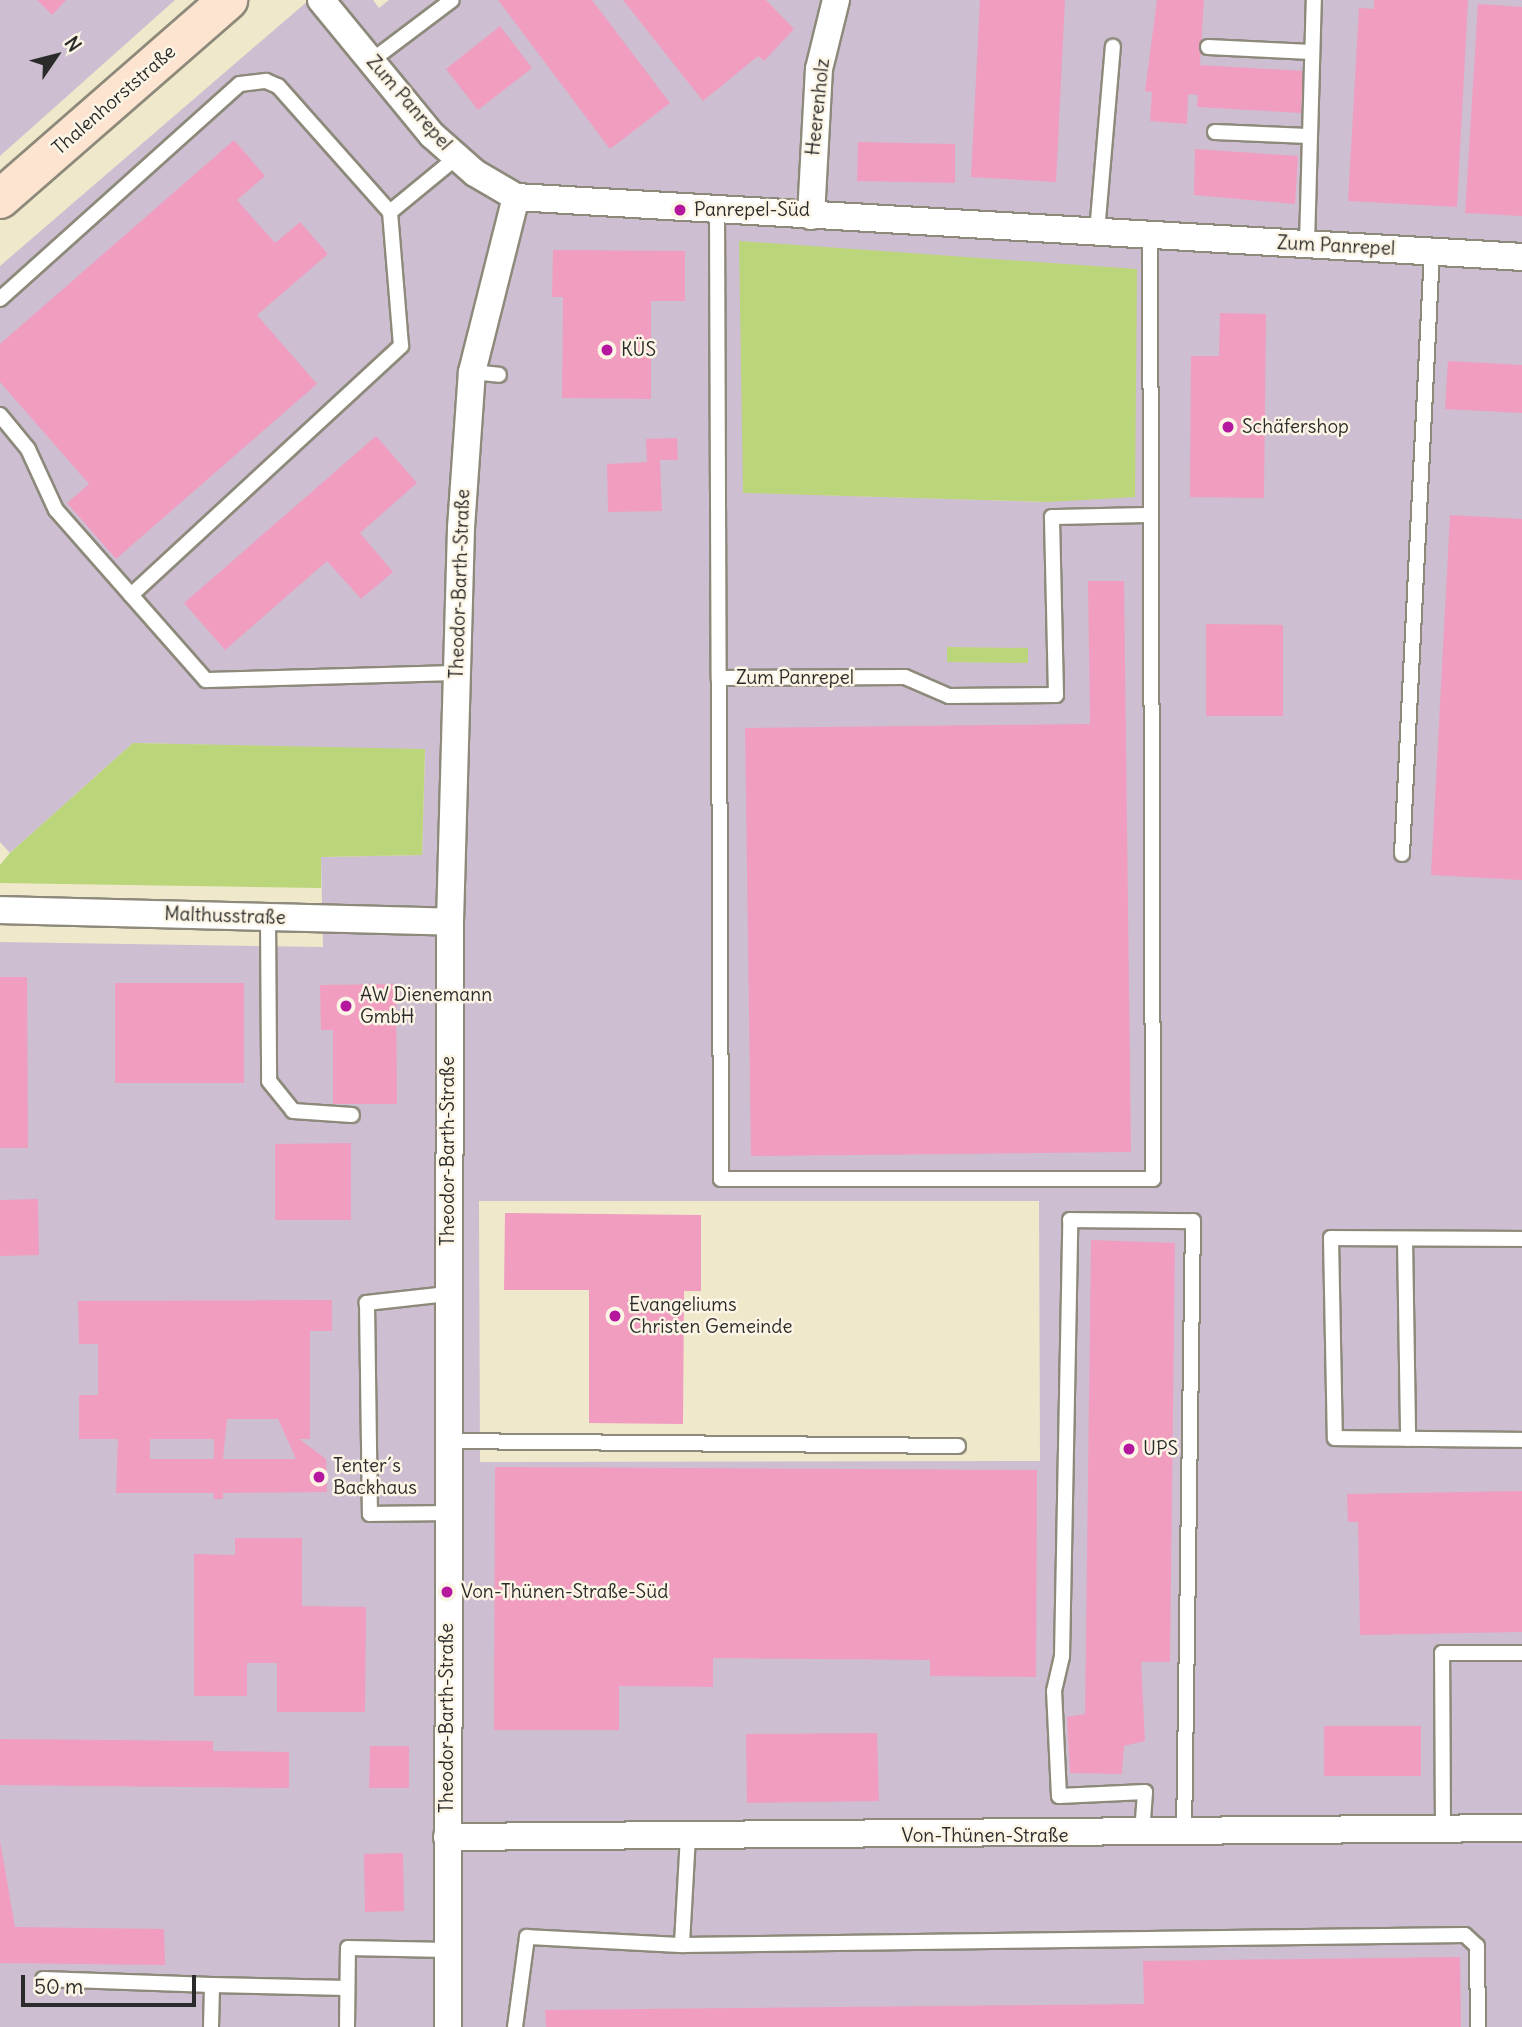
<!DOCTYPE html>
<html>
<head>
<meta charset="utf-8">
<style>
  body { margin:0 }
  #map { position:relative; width:1522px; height:2027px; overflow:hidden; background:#efe8cb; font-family:Delius,sans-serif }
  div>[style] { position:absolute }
  .industrial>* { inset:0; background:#cebed1 }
  .green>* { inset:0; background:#bbd57a }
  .building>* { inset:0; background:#f09dc0 }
  .roads { filter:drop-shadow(2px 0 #8d8a7b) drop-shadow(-2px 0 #8d8a7b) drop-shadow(0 2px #8d8a7b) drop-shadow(0 -2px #8d8a7b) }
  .lane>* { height:14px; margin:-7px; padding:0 7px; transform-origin:7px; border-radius:7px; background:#fff }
  .street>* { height:26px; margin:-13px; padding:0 13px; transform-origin:13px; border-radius:13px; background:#fff }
  .secondary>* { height:38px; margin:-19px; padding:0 19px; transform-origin:19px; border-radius:19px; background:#fde4d1 }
  .dots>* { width:19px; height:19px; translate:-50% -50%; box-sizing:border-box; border:4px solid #fcf5e5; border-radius:50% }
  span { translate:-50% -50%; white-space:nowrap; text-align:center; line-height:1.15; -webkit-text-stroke:5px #fcf5e5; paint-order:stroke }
  .street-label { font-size:19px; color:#2b2b2b }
  .poi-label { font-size:19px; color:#2b2b2b }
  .left { translate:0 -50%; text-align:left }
  .north { position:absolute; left:21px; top:21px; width:70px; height:70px; -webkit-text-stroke:5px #fcf5e5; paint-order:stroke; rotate:55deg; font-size:19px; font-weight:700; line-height:28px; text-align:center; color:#2b2b2b }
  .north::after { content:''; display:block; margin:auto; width:24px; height:32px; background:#2b2b2b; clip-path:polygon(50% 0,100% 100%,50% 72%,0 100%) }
  .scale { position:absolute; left:21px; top:1975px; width:175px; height:32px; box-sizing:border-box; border:4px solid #2b2b2b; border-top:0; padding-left:9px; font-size:21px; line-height:24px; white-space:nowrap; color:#2b2b2b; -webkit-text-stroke:5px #fcf5e5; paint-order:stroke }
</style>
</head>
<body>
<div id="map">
  <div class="industrial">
    <div style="clip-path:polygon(0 0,175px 0,0 156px)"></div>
    <div style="clip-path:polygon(evenodd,309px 0,373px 0,379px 8px,389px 0,1522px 0,1522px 2027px,0 2027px,0 942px,323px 947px,321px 857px,422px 855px,425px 750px,133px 743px,10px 853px,0 842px,0 266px,309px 0,739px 242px,1048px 502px,820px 495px,739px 242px,309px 0,479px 1201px,1039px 1201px,1040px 1461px,480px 1462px,479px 1201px)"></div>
  </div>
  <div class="green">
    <div style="clip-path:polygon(739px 241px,1137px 269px,1135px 497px,1048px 502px,743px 493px)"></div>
    <div style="clip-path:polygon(947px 647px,1028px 648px,1028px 663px,947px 662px)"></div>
    <div style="clip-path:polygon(133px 743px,425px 749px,422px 855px,321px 857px,321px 888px,0 883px,0 865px,10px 853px)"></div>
  </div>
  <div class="building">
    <div style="clip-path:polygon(37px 0,66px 0,52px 15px)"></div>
    <div style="clip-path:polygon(498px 0,592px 0,670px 103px,610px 149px)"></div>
    <div style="clip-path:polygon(623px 0,766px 0,794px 29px,764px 61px,758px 56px,703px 101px)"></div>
    <div style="clip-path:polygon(980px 0,1065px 0,1056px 182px,971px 177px)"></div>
    <div style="clip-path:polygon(1157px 0,1204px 0,1200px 65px,1303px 71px,1301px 113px,1197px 107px,1198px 95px,1188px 94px,1187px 124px,1150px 121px,1152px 92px,1145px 91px)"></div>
    <div style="clip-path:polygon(1374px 0,1468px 0,1457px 207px,1348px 201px,1359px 8px,1374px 9px)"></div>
    <div style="clip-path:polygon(1478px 4px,1522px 7px,1522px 216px,1465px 213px)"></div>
    <div style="clip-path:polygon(500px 26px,532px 68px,478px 110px,446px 69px)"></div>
    <div style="clip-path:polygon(234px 140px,265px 176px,237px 200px,275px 243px,300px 222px,328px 254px,257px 315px,317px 384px,116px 559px,67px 503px,89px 484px,0 382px,0 344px)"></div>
    <div style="clip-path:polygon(858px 142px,955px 144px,955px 183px,857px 181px)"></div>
    <div style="clip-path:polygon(1195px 149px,1298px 156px,1295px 204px,1194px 195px)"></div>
    <div style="clip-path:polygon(553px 250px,685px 251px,685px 301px,651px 301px,651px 399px,562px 398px,563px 297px,552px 297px)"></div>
    <div style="clip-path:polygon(1220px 313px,1266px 314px,1264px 498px,1190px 497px,1191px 356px,1219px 356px)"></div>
    <div style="clip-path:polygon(1448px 361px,1522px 365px,1522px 413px,1445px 409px)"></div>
    <div style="clip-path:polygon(376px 436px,417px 483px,360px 533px,393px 572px,361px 599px,327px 561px,225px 650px,184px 603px)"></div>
    <div style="clip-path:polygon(677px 438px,678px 460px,660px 460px,662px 511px,608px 512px,607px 464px,647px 462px,646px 439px)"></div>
    <div style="clip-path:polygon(1450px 515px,1522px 519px,1522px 880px,1431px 875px)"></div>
    <div style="clip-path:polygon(1088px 581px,1124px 581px,1131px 1152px,751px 1156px,745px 728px,1090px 724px)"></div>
    <div style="clip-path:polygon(1206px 624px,1283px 625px,1283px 716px,1206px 716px)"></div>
    <div style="clip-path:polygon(0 977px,27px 977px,28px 1148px,0 1148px)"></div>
    <div style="clip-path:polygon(115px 983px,244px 983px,244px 1083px,115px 1083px)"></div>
    <div style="clip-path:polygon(396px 984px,397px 1104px,333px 1104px,333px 1030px,321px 1030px,320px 985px)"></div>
    <div style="clip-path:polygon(351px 1143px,351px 1220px,275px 1220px,275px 1144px)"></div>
    <div style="clip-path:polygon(38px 1199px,39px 1255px,0 1256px,0 1200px)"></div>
    <div style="clip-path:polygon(505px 1213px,701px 1215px,701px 1291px,684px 1291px,683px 1424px,589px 1423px,589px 1290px,504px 1290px)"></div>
    <div style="clip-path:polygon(1091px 1240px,1175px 1243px,1170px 1662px,1141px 1662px,1145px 1741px,1124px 1746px,1122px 1774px,1070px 1773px,1067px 1717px,1085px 1714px)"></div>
    <div style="clip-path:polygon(evenodd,332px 1300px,332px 1331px,310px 1331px,310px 1439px,299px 1439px,326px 1459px,327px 1492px,223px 1493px,223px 1499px,214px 1499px,214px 1493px,116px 1493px,118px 1439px,79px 1439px,79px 1395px,98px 1395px,98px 1344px,79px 1344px,78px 1301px,332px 1300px,227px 1419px,278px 1419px,296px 1459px,223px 1459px,227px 1419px,332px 1300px,150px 1439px,214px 1439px,214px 1459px,150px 1459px,150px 1439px)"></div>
    <div style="clip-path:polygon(495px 1467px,1037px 1470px,1036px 1677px,930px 1676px,930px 1660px,713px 1658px,713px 1687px,619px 1686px,619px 1730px,494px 1730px)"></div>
    <div style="clip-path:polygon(1522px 1491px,1522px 1632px,1360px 1635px,1358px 1522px,1348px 1522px,1347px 1494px)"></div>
    <div style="clip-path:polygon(235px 1538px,302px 1538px,302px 1606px,366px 1607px,365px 1712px,277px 1712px,277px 1663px,247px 1663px,247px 1696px,194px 1696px,194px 1554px,235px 1555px)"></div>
    <div style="clip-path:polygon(1324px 1726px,1421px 1726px,1421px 1776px,1324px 1776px)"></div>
    <div style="clip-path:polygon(877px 1733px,879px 1801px,747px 1803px,746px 1734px)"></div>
    <div style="clip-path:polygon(0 1739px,213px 1741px,213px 1751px,289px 1752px,289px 1788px,0 1785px)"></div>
    <div style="clip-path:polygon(370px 1746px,409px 1746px,409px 1788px,369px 1788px)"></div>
    <div style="clip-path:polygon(0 1841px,15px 1927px,164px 1929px,165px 1965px,0 1963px)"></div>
    <div style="clip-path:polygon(403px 1853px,404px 1911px,365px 1912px,364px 1854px)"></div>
    <div style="clip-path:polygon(1460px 1957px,1461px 2027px,546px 2027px,545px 2010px,1144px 2004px,1143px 1961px)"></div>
  </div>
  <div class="roads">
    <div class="lane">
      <div style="left:1208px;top:47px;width:103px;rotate:2.8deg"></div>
      <div style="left:371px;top:61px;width:101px;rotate:-37deg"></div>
      <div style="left:1215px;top:132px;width:93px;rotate:2.5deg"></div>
      <div style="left:717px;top:211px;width:467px;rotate:89.8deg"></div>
      <div style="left:719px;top:678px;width:186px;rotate:-0.3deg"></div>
      <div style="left:905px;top:677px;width:48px;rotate:23.4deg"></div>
      <div style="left:949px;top:696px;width:107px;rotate:-0.5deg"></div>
      <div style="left:1056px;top:695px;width:178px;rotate:-91.3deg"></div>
      <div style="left:1052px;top:517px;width:99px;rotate:-1.2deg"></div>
      <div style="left:390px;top:212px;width:87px;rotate:-39.4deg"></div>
      <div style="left:1097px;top:232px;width:186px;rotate:-85.1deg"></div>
      <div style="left:1307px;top:244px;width:244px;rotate:-88.4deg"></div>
      <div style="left:0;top:299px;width:322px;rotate:-41.9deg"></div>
      <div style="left:240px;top:84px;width:26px;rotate:-7deg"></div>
      <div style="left:266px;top:81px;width:13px;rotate:23deg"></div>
      <div style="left:278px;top:86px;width:169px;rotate:48.4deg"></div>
      <div style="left:390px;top:212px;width:134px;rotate:85.3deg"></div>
      <div style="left:401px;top:346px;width:367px;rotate:137.3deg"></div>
      <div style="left:131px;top:595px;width:113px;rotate:-131.4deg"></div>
      <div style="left:56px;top:510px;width:67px;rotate:-114.7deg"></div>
      <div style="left:28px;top:449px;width:44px;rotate:-129.5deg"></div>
      <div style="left:472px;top:372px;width:27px;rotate:6deg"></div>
      <div style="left:131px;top:595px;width:113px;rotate:48.6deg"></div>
      <div style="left:206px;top:680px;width:251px;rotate:-1.6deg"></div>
      <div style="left:719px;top:678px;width:501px;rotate:89.77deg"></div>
      <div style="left:721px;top:1179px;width:432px"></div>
      <div style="left:1153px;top:1179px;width:944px;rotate:-90.18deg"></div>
      <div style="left:1402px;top:854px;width:603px;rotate:-87.15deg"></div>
      <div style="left:268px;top:918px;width:163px;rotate:89.6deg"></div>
      <div style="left:269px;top:1081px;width:38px;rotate:51deg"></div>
      <div style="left:293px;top:1111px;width:59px;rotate:3.9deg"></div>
      <div style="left:1405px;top:1239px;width:200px;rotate:89.1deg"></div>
      <div style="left:1522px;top:1239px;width:191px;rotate:-179.7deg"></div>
      <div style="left:1331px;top:1238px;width:200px;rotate:88.9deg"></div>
      <div style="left:1335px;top:1438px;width:187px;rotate:0.6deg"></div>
      <div style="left:447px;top:1294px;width:81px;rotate:173.6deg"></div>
      <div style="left:367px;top:1303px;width:211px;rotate:89.2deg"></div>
      <div style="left:370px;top:1514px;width:77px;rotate:-0.7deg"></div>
      <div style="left:447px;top:1441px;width:511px;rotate:0.56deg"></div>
      <div style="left:1443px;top:1830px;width:177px;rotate:-90.3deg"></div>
      <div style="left:1442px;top:1653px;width:80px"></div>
      <div style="left:1142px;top:1834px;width:42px;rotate:-85.9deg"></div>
      <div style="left:1145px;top:1792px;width:86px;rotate:177.3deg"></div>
      <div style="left:1059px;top:1796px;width:105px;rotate:-92.7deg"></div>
      <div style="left:1054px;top:1691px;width:36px;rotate:-77deg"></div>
      <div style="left:1062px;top:1656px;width:436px;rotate:-88.9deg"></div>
      <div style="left:1070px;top:1220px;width:123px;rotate:0.5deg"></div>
      <div style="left:1193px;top:1221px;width:614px;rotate:90.84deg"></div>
      <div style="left:688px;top:1836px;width:109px;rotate:93.2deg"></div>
      <div style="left:682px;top:1945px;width:783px;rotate:-0.73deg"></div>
      <div style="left:1465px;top:1935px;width:16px;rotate:43deg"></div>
      <div style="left:1477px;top:1946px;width:81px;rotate:89.3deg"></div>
      <div style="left:43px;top:1979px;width:169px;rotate:2deg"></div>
      <div style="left:211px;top:2027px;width:42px;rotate:-88.6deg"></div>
      <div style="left:212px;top:1985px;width:135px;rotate:1.3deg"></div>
      <div style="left:347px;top:2027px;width:79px;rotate:-89.3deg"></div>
      <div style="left:348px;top:1948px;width:100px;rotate:1.1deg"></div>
      <div style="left:515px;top:2027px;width:91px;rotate:-82.4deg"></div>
      <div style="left:527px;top:1937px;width:155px;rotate:3deg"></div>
    </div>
    <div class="street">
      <div style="left:321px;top:0;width:175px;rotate:50.6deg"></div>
      <div style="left:432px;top:135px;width:57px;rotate:41.5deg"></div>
      <div style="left:475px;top:173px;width:48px;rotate:30.3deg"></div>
      <div style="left:516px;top:197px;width:1008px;rotate:3.41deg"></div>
      <div style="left:811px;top:216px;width:147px;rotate:-86.9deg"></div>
      <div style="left:819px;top:69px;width:71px;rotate:-76.2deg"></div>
      <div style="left:0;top:910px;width:450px;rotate:1.5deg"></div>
      <div style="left:447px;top:1837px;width:1075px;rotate:-0.48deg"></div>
      <div style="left:448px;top:2027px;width:1105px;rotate:-89.9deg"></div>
      <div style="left:450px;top:922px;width:394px;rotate:-88.4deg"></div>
      <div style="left:461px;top:528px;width:156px;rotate:-86deg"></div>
      <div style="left:472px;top:372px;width:180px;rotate:-75.9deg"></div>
    </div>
    <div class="secondary">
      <div style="left:0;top:199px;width:303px;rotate:-41.1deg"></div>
    </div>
  </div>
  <div class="dots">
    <div style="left:680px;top:210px;background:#b5179e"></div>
    <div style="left:607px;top:350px;background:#b5179e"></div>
    <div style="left:1228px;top:427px;background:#b5179e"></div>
    <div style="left:346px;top:1006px;background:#b5179e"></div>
    <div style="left:615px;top:1316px;background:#b5179e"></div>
    <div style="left:1129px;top:1449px;background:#b5179e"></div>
    <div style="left:319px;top:1477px;background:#b5179e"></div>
    <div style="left:447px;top:1592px;background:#b5179e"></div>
  </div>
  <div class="street-label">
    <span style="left:114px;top:100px;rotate:-41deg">Thalenhorststraße</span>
    <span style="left:409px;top:103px;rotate:49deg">Zum Panrepel</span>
    <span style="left:818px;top:107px;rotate:-84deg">Heerenholz</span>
    <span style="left:1336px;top:246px;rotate:3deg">Zum Panrepel</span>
    <span style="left:460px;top:584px;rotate:-88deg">Theodor-Barth-Straße</span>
    <span style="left:795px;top:678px">Zum Panrepel</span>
    <span style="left:225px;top:916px;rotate:2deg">Malthusstraße</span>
    <span style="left:448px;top:1151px;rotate:-90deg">Theodor-Barth-Straße</span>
    <span style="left:447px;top:1718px;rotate:-90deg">Theodor-Barth-Straße</span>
    <span style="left:985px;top:1836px">Von-Thünen-Straße</span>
  </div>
  <div class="poi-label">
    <span class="left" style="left:694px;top:210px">Panrepel-Süd</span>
    <span class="left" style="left:621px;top:350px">KÜS</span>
    <span class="left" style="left:1242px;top:427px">Schäfershop</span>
    <span class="left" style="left:360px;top:1006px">AW Dienemann<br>GmbH</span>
    <span class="left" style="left:629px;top:1316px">Evangeliums<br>Christen Gemeinde</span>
    <span class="left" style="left:1143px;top:1449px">UPS</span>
    <span class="left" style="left:333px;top:1477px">Tenter´s<br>Backhaus</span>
    <span class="left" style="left:461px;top:1592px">Von-Thünen-Straße-Süd</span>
  </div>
  <div class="north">N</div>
  <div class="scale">50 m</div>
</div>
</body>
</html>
